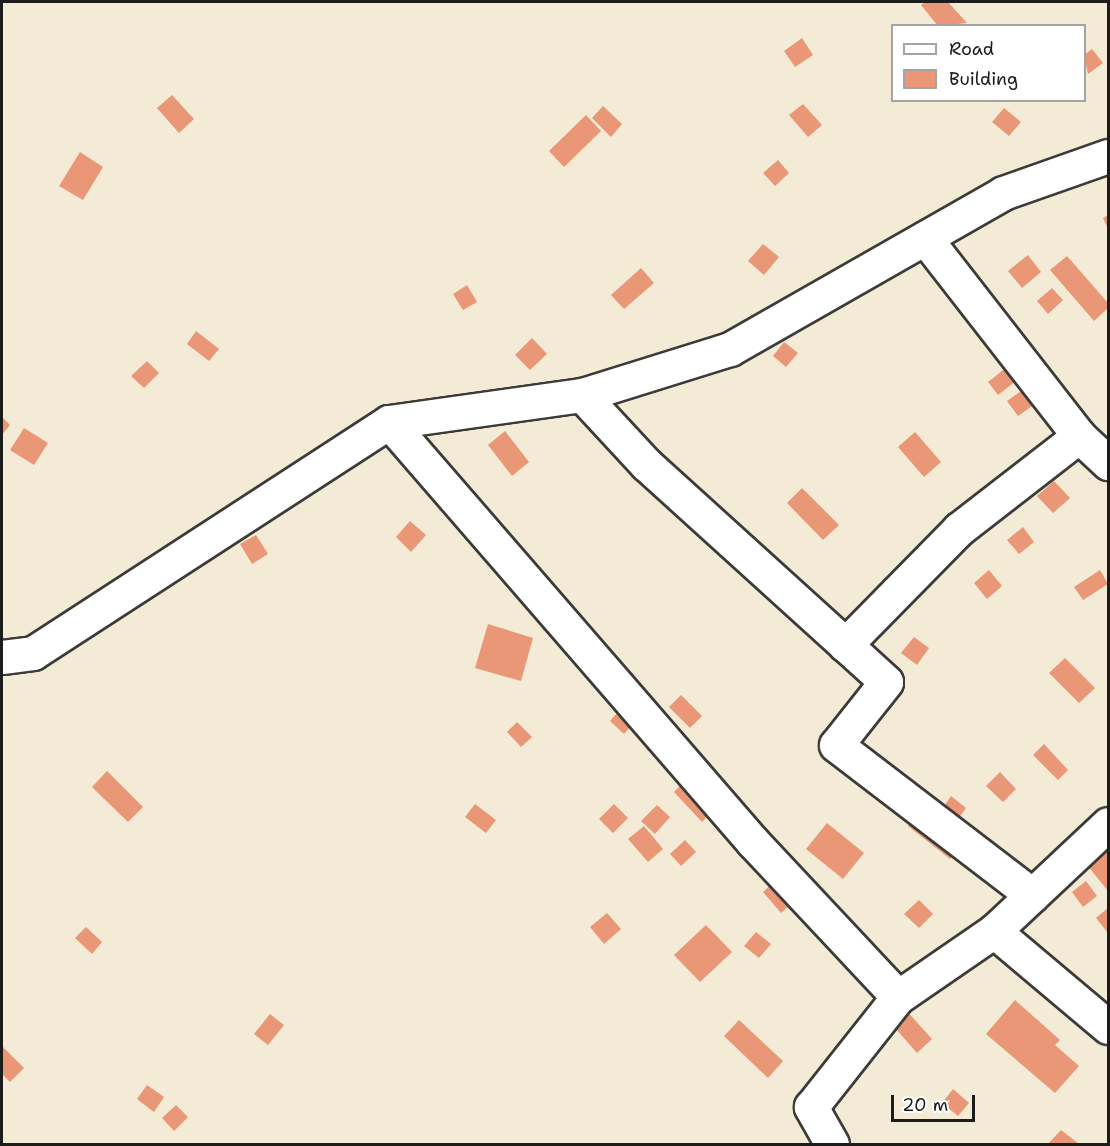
<!DOCTYPE html>
<html>
<head>
<meta charset="utf-8">
<style>
  body { margin:0 }
  #map { position:relative; width:1110px; height:1146px; overflow:hidden; background:#f3ebd6; font-family:"Shantell Sans",sans-serif }
  div>[style] { position:absolute }
  .building>* { inset:0; background:#e99776 }
  .roads { filter:drop-shadow(2px 0 #3c3b38) drop-shadow(-2px 0 #3c3b38) drop-shadow(0 2px #3c3b38) drop-shadow(0 -2px #3c3b38) }
  .street>* { height:33px; margin:-16.5px; padding:0 16.5px; transform-origin:16.5px; border-radius:16.5px; background:#fff }
  span { translate:-50% -50%; white-space:nowrap; text-align:center; line-height:1.15; -webkit-text-stroke:4.5px #fff; paint-order:stroke }
  .frame { position:absolute; inset:0; border:3px solid #1c1c1c; pointer-events:none }
  .legend { position:absolute; left:891px; top:24px; width:195px; height:78px; box-sizing:border-box; background:#fff; border:2px solid #a4a4a4; margin:0; padding:8px 10px; list-style:none; font-size:18px; color:#1c1c1c }
  .legend li { display:flex; align-items:center; gap:12px; height:30px }
  .legend b { width:30px; border:2px solid #a4a4a4 }
  .scale { position:absolute; left:891px; top:1095px; width:84px; height:27px; box-sizing:border-box; border:3px solid #1c1c1c; border-top:0; padding-left:8px; font-size:18px; line-height:21px; white-space:nowrap; color:#1c1c1c; -webkit-text-stroke:4px #fff; paint-order:stroke }
</style>
</head>
<body>
<div id="map">
  <div class="building">
    <div style="clip-path:polygon(925px 2px,948px 2px,967px 23px,938px 26px,921px 5px)"></div>
    <div style="clip-path:polygon(802px 38px,813px 55px,795px 67px,784px 51px)"></div>
    <div style="clip-path:polygon(1092px 49px,1103px 63px,1088px 74px,1084px 55px)"></div>
    <div style="clip-path:polygon(172px 95px,194px 119px,179px 133px,157px 108px)"></div>
    <div style="clip-path:polygon(803px 104px,822px 125px,808px 137px,789px 115px)"></div>
    <div style="clip-path:polygon(603px 106px,622px 124px,611px 137px,592px 118px)"></div>
    <div style="clip-path:polygon(1004px 108px,1021px 122px,1009px 136px,992px 122px)"></div>
    <div style="clip-path:polygon(586px 115px,601px 131px,564px 167px,549px 151px)"></div>
    <div style="clip-path:polygon(80px 152px,103px 167px,83px 200px,59px 186px)"></div>
    <div style="clip-path:polygon(778px 160px,789px 173px,775px 186px,763px 173px)"></div>
    <div style="clip-path:polygon(1108px 215px,1108px 229px,1103px 218px)"></div>
    <div style="clip-path:polygon(763px 244px,779px 257px,764px 275px,748px 261px)"></div>
    <div style="clip-path:polygon(1028px 255px,1041px 272px,1022px 288px,1008px 271px)"></div>
    <div style="clip-path:polygon(1067px 256px,1108px 303px,1108px 308px,1094px 321px,1050px 270px)"></div>
    <div style="clip-path:polygon(641px 268px,654px 283px,624px 309px,611px 295px)"></div>
    <div style="clip-path:polygon(467px 285px,477px 302px,463px 310px,453px 294px)"></div>
    <div style="clip-path:polygon(1052px 288px,1063px 300px,1048px 314px,1037px 301px)"></div>
    <div style="clip-path:polygon(196px 331px,219px 349px,209px 361px,187px 344px)"></div>
    <div style="clip-path:polygon(532px 338px,547px 354px,530px 370px,515px 355px)"></div>
    <div style="clip-path:polygon(784px 342px,798px 353px,786px 367px,773px 356px)"></div>
    <div style="clip-path:polygon(147px 361px,159px 373px,144px 388px,131px 376px)"></div>
    <div style="clip-path:polygon(1007px 367px,1017px 380px,998px 395px,988px 382px)"></div>
    <div style="clip-path:polygon(1024px 389px,1035px 404px,1018px 416px,1007px 401px)"></div>
    <div style="clip-path:polygon(2px 417px,10px 425px,2px 435px)"></div>
    <div style="clip-path:polygon(24px 428px,48px 443px,34px 465px,10px 450px)"></div>
    <div style="clip-path:polygon(505px 431px,529px 462px,512px 476px,488px 445px)"></div>
    <div style="clip-path:polygon(915px 432px,941px 462px,924px 477px,898px 447px)"></div>
    <div style="clip-path:polygon(1054px 481px,1070px 498px,1053px 513px,1037px 496px)"></div>
    <div style="clip-path:polygon(802px 488px,839px 525px,823px 540px,787px 503px)"></div>
    <div style="clip-path:polygon(410px 521px,426px 535px,411px 552px,396px 537px)"></div>
    <div style="clip-path:polygon(1023px 527px,1034px 542px,1019px 554px,1007px 540px)"></div>
    <div style="clip-path:polygon(256px 535px,268px 554px,252px 564px,240px 544px)"></div>
    <div style="clip-path:polygon(989px 570px,1002px 586px,987px 599px,974px 583px)"></div>
    <div style="clip-path:polygon(1100px 570px,1108px 584px,1083px 600px,1074px 587px)"></div>
    <div style="clip-path:polygon(488px 624px,533px 638px,521px 681px,475px 668px)"></div>
    <div style="clip-path:polygon(914px 637px,929px 648px,917px 665px,901px 653px)"></div>
    <div style="clip-path:polygon(1065px 658px,1095px 688px,1079px 703px,1049px 673px)"></div>
    <div style="clip-path:polygon(681px 695px,702px 716px,690px 728px,669px 707px)"></div>
    <div style="clip-path:polygon(625px 704px,639px 717px,624px 734px,610px 721px)"></div>
    <div style="clip-path:polygon(517px 722px,532px 737px,521px 747px,507px 732px)"></div>
    <div style="clip-path:polygon(1044px 744px,1068px 770px,1058px 780px,1033px 755px)"></div>
    <div style="clip-path:polygon(107px 771px,143px 807px,128px 822px,92px 787px)"></div>
    <div style="clip-path:polygon(1000px 772px,1016px 789px,1003px 802px,986px 786px)"></div>
    <div style="clip-path:polygon(688px 778px,716px 807px,702px 822px,674px 792px)"></div>
    <div style="clip-path:polygon(951px 796px,966px 808px,955px 823px,940px 812px)"></div>
    <div style="clip-path:polygon(475px 804px,496px 820px,486px 833px,465px 817px)"></div>
    <div style="clip-path:polygon(614px 804px,628px 818px,613px 833px,599px 819px)"></div>
    <div style="clip-path:polygon(657px 805px,670px 817px,655px 834px,641px 821px)"></div>
    <div style="clip-path:polygon(920px 810px,962px 843px,950px 859px,908px 826px)"></div>
    <div style="clip-path:polygon(827px 823px,864px 853px,843px 879px,806px 849px)"></div>
    <div style="clip-path:polygon(644px 826px,663px 849px,648px 862px,628px 839px)"></div>
    <div style="clip-path:polygon(1108px 839px,1108px 891px,1083px 860px)"></div>
    <div style="clip-path:polygon(685px 840px,696px 852px,681px 866px,670px 854px)"></div>
    <div style="clip-path:polygon(776px 880px,794px 901px,781px 913px,763px 892px)"></div>
    <div style="clip-path:polygon(1086px 881px,1097px 896px,1083px 907px,1072px 892px)"></div>
    <div style="clip-path:polygon(919px 900px,933px 914px,919px 928px,904px 914px)"></div>
    <div style="clip-path:polygon(1108px 908px,1108px 933px,1096px 918px)"></div>
    <div style="clip-path:polygon(607px 913px,621px 929px,604px 944px,590px 927px)"></div>
    <div style="clip-path:polygon(706px 925px,732px 952px,700px 982px,674px 955px)"></div>
    <div style="clip-path:polygon(86px 927px,102px 942px,92px 954px,75px 938px)"></div>
    <div style="clip-path:polygon(756px 932px,771px 944px,759px 958px,744px 946px)"></div>
    <div style="clip-path:polygon(1015px 1000px,1060px 1040px,1055px 1045px,1079px 1066px,1055px 1093px,986px 1034px)"></div>
    <div style="clip-path:polygon(904px 1008px,932px 1039px,917px 1053px,889px 1021px)"></div>
    <div style="clip-path:polygon(270px 1014px,284px 1025px,268px 1045px,254px 1034px)"></div>
    <div style="clip-path:polygon(739px 1020px,783px 1061px,768px 1078px,724px 1036px)"></div>
    <div style="clip-path:polygon(2px 1046px,24px 1068px,10px 1082px,2px 1074px)"></div>
    <div style="clip-path:polygon(147px 1085px,164px 1097px,154px 1112px,137px 1099px)"></div>
    <div style="clip-path:polygon(953px 1089px,969px 1103px,958px 1116px,942px 1103px)"></div>
    <div style="clip-path:polygon(176px 1105px,188px 1117px,174px 1131px,162px 1118px)"></div>
    <div style="clip-path:polygon(1061px 1130px,1079px 1144px,1048px 1144px)"></div>
  </div>
  <div class="roads">
    <div class="street">
      <div style="left:925px;top:238px;width:251px;rotate:52.1deg"></div>
      <div style="left:1079px;top:436px;width:40px;rotate:43deg"></div>
      <div style="left:582px;top:395px;width:94px;rotate:47.2deg"></div>
      <div style="left:646px;top:464px;width:324px;rotate:42.2deg"></div>
      <div style="left:886px;top:682px;width:80px;rotate:128.4deg"></div>
      <div style="left:836px;top:745px;width:247px;rotate:37.4deg"></div>
      <div style="left:389px;top:422px;width:556px;rotate:49.09deg"></div>
      <div style="left:753px;top:842px;width:212px;rotate:46.9deg"></div>
      <div style="left:845px;top:645px;width:163px;rotate:-45.5deg"></div>
      <div style="left:959px;top:529px;width:152px;rotate:-37.8deg"></div>
      <div style="left:2px;top:657px;width:31px;rotate:-7deg"></div>
      <div style="left:33px;top:653px;width:424px;rotate:-33deg"></div>
      <div style="left:389px;top:422px;width:195px;rotate:-8deg"></div>
      <div style="left:582px;top:395px;width:155px;rotate:-17.3deg"></div>
      <div style="left:730px;top:349px;width:314px;rotate:-29.7deg"></div>
      <div style="left:1003px;top:193px;width:111px;rotate:-19.4deg"></div>
      <div style="left:994px;top:931px;width:149px;rotate:40.1deg"></div>
      <div style="left:832px;top:1144px;width:43px;rotate:-119.6deg"></div>
      <div style="left:811px;top:1107px;width:140px;rotate:-51.7deg"></div>
      <div style="left:898px;top:997px;width:116px;rotate:-34.5deg"></div>
      <div style="left:994px;top:931px;width:156px;rotate:-43.2deg"></div>
    </div>
  </div>
  <div class="frame"></div>
  <ul class="legend">
  <li><b style="height:8px;background:#fff"></b>Road</li>
  <li><b style="height:16px;background:#e99776"></b>Building</li>
  </ul>
  <div class="scale">20 m</div>
</div>
</body>
</html>
